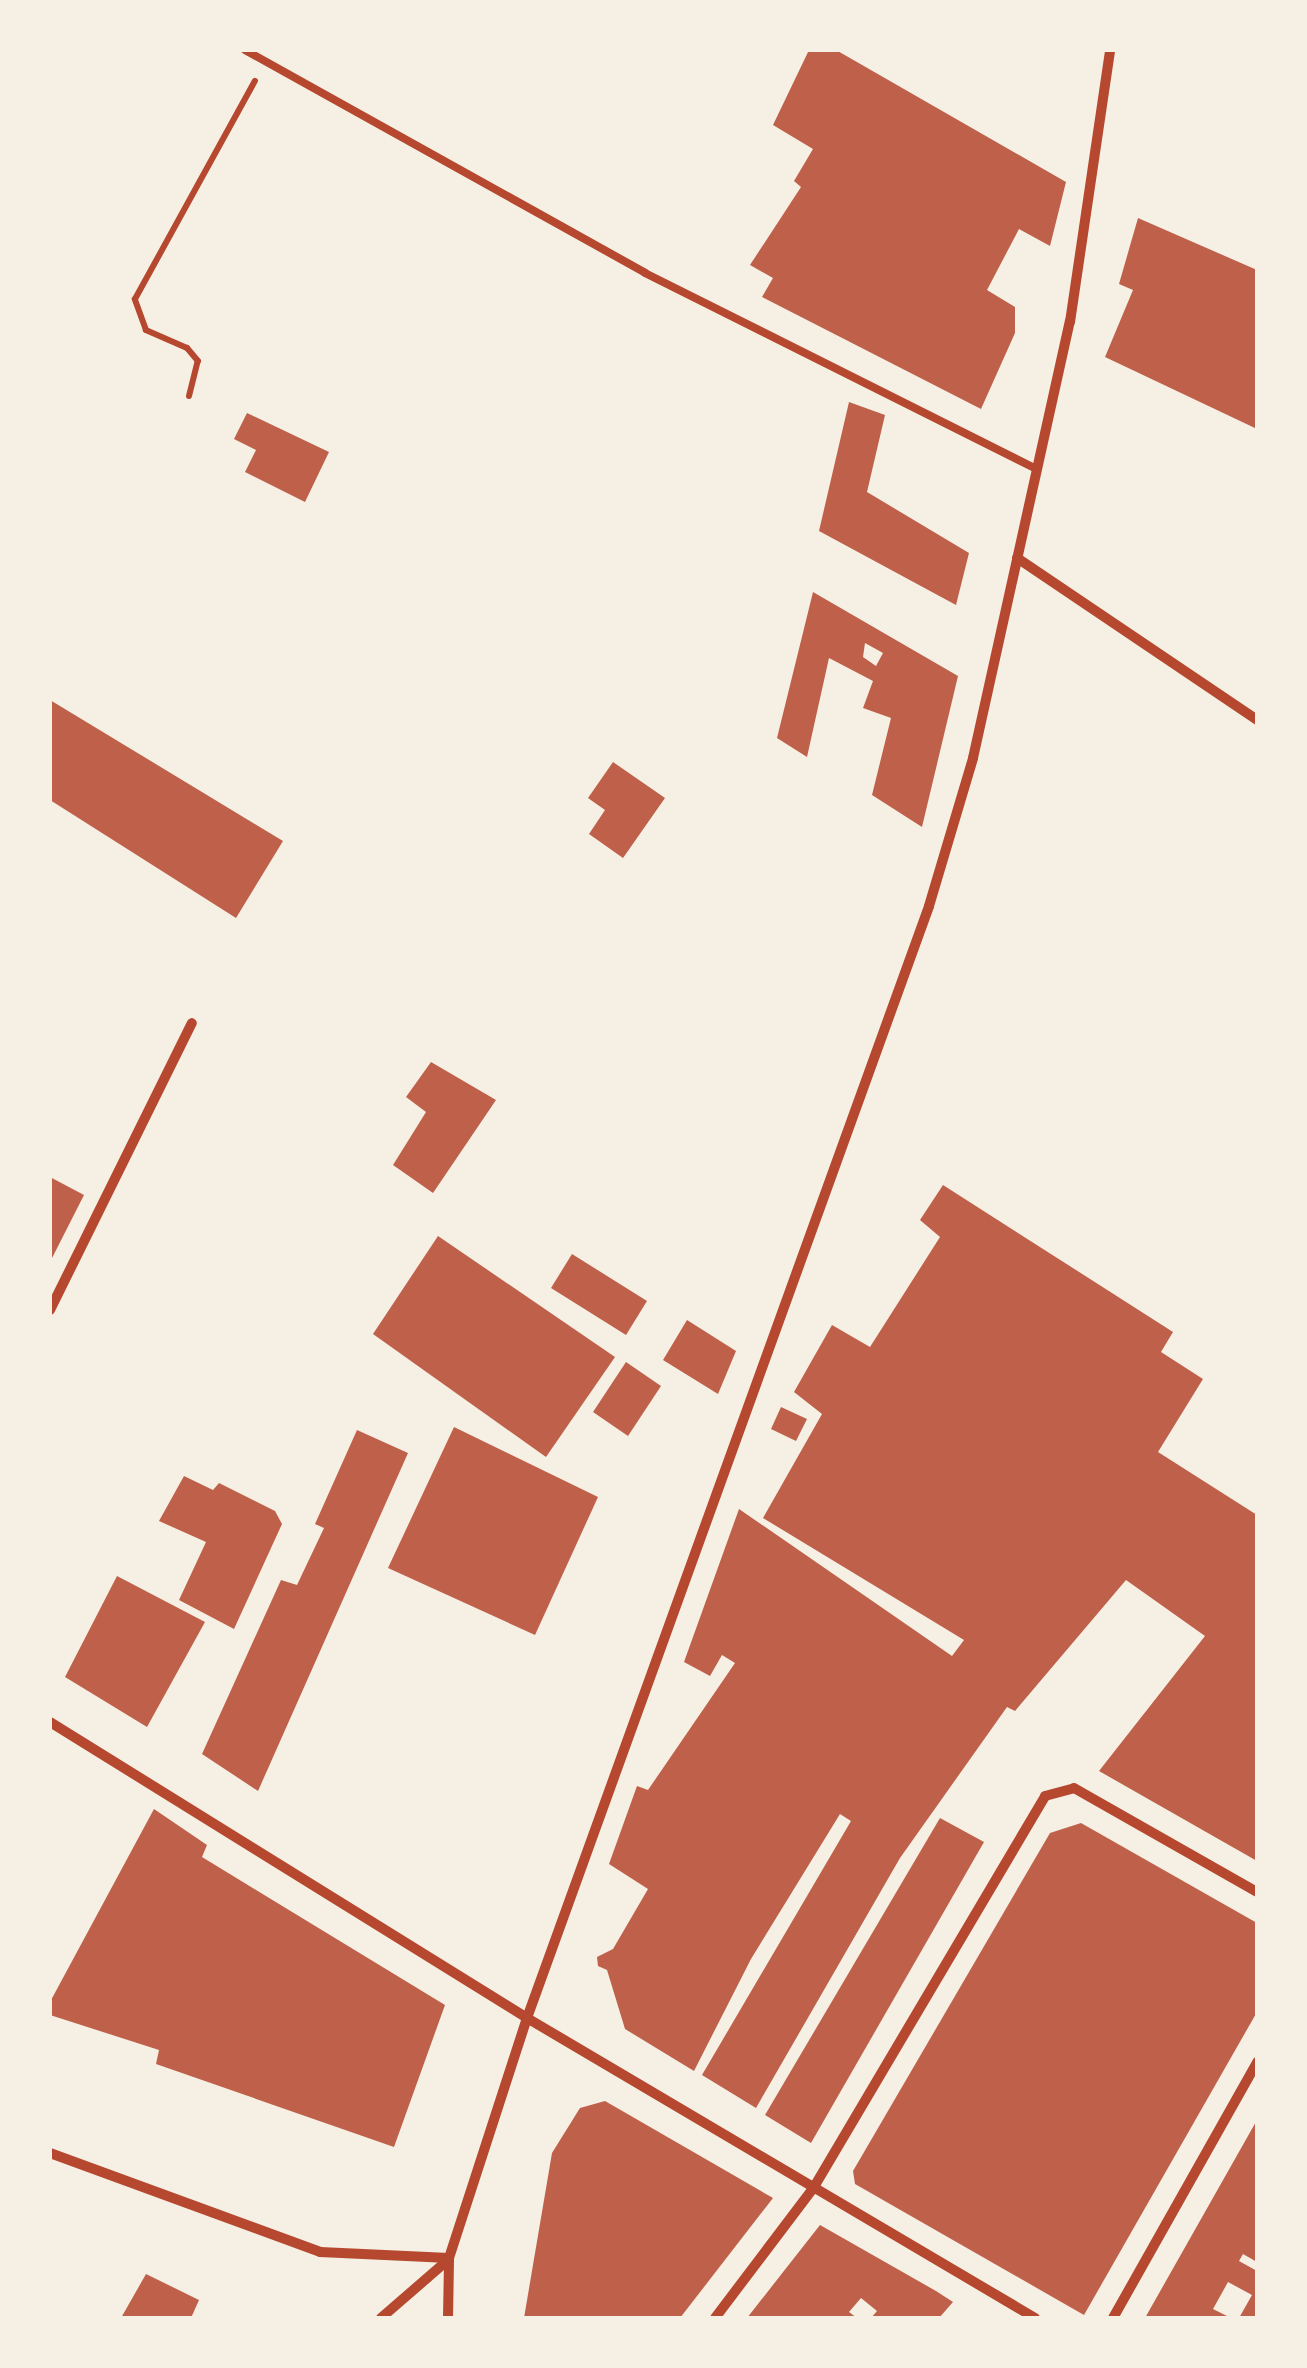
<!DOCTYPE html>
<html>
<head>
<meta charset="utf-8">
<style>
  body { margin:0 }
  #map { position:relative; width:1307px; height:2368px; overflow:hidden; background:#f6efe4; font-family:Cabin,sans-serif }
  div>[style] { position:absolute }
  .building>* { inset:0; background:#bf614a }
  .path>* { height:6px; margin:-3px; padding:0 3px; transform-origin:3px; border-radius:3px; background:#b5482f }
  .service>* { height:8px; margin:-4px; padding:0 4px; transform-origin:4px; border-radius:4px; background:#b5482f }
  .minor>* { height:10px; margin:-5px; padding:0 5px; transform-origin:5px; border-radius:5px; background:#b5482f }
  span { translate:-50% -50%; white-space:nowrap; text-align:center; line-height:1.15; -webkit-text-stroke:8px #f6efe4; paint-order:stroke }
  .frame { position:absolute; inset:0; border:52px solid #f6efe4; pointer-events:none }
</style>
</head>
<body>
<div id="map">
  <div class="building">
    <div style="clip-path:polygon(809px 50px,836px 50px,1066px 182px,1050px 246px,1019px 229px,987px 290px,1015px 307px,1015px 333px,981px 409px,762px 297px,773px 278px,750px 265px,801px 187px,794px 181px,813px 149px,773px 125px)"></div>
    <div style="clip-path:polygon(1138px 218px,1257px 270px,1257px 429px,1105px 357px,1133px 290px,1119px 284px)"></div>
    <div style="clip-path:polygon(849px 402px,885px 415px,867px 492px,969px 553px,956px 605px,819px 531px)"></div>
    <div style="clip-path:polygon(247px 413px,329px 452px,305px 502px,245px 472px,256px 450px,234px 439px)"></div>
    <div style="clip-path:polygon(evenodd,813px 592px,958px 676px,922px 827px,872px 795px,891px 718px,863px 708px,873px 681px,829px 658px,807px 757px,777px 738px,813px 592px,865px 643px,883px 653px,876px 666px,863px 657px,865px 643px)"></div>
    <div style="clip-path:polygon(50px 700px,283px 841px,236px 918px,50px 800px)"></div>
    <div style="clip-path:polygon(613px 762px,665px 798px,623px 858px,589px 834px,605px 810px,588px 798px)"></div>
    <div style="clip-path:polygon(431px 1062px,496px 1100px,433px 1193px,393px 1165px,426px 1112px,406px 1097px)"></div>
    <div style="clip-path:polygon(50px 1177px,84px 1195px,50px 1262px)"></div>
    <div style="clip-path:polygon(943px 1185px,1173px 1332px,1161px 1352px,1203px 1379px,1158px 1452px,1257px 1515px,1257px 1861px,1099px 1771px,1205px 1636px,1126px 1580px,1015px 1711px,1007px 1707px,900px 1858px,756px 2108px,702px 2075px,851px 1821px,840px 1814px,751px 1959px,694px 2071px,625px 2029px,607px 1970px,598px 1966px,597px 1957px,613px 1949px,648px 1889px,609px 1864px,637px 1786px,648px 1790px,735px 1663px,722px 1655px,710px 1676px,684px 1662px,739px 1509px,952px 1656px,964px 1640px,763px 1518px,822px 1414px,794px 1392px,832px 1325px,870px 1347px,940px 1237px,920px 1220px)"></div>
    <div style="clip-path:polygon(438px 1236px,615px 1357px,546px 1457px,373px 1334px)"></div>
    <div style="clip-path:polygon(572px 1254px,647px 1301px,626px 1335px,551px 1288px)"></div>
    <div style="clip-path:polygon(687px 1320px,736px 1351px,718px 1394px,663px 1360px)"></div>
    <div style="clip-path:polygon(626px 1362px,661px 1386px,628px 1436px,593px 1412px)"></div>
    <div style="clip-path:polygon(781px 1407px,807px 1419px,796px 1441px,771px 1429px)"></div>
    <div style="clip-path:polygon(454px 1427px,598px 1497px,535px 1635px,388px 1568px)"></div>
    <div style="clip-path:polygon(357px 1430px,408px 1453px,258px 1791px,202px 1754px,281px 1580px,297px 1585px,324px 1528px,315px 1524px)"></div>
    <div style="clip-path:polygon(184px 1476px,213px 1490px,219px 1483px,275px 1511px,282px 1524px,234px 1629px,179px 1600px,206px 1542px,159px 1521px)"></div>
    <div style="clip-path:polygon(117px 1576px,205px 1622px,147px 1727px,65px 1677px)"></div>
    <div style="clip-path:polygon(154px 1809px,207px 1845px,202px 1857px,445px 2005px,394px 2147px,156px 2064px,159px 2050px,50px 2015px,50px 2002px)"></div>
    <div style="clip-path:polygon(940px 1818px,984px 1842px,811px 2143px,765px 2115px)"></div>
    <div style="clip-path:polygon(1081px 1823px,1257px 1923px,1257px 2012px,1084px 2315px,855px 2184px,853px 2171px,1050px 1833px)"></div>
    <div style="clip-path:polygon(605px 2101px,773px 2198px,680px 2318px,524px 2318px,552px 2153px,580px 2108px)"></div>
    <div style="clip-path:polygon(1257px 2120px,1257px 2262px,1243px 2254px,1239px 2261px,1257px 2271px,1257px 2318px,1239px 2318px,1252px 2295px,1228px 2282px,1213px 2309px,1231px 2318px,1145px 2318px)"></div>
    <div style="clip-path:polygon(820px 2225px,936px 2291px,953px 2302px,939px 2318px,871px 2318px,877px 2311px,861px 2298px,849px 2312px,857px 2318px,747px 2318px)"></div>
    <div style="clip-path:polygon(146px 2274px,199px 2300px,191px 2318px,121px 2318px)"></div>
  </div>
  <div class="path">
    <div style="left:189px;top:396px;width:36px;rotate:-76deg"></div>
    <div style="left:198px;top:361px;width:17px;rotate:-130deg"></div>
    <div style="left:187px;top:348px;width:45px;rotate:-156.3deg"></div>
    <div style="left:146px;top:330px;width:33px;rotate:-110deg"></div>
    <div style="left:135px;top:299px;width:249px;rotate:-61.2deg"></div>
  </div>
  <div class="service">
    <div style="left:245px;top:50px;width:458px;rotate:29.1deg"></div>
    <div style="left:645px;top:273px;width:435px;rotate:26.6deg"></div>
  </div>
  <div class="minor">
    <div style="left:1017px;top:558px;width:290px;rotate:34deg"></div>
    <div style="left:50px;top:1310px;width:320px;rotate:-63.7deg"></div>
    <div style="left:50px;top:1722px;width:561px;rotate:31.82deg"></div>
    <div style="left:527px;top:2018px;width:590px;rotate:30.56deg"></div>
    <div style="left:50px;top:2153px;width:288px;rotate:20.1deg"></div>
    <div style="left:320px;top:2252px;width:129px;rotate:2.7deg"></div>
    <div style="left:381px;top:2318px;width:90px;rotate:-40.9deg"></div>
    <div style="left:448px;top:2318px;width:60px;rotate:-89deg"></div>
    <div style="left:449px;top:2258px;width:252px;rotate:-72deg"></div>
    <div style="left:527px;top:2018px;width:1182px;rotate:-70.12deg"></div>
    <div style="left:929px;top:906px;width:154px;rotate:-73.4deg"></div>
    <div style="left:973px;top:758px;width:447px;rotate:-77.5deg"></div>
    <div style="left:1070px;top:322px;width:275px;rotate:-81.6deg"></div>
    <div style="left:715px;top:2318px;width:164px;rotate:-52.9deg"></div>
    <div style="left:814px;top:2187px;width:454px;rotate:-59.4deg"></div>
    <div style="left:1045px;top:1796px;width:30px;rotate:-15deg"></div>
    <div style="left:1074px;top:1788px;width:210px;rotate:29.6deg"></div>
    <div style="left:1113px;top:2318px;width:294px;rotate:-60.6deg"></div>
  </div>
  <div class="frame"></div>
</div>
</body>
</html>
